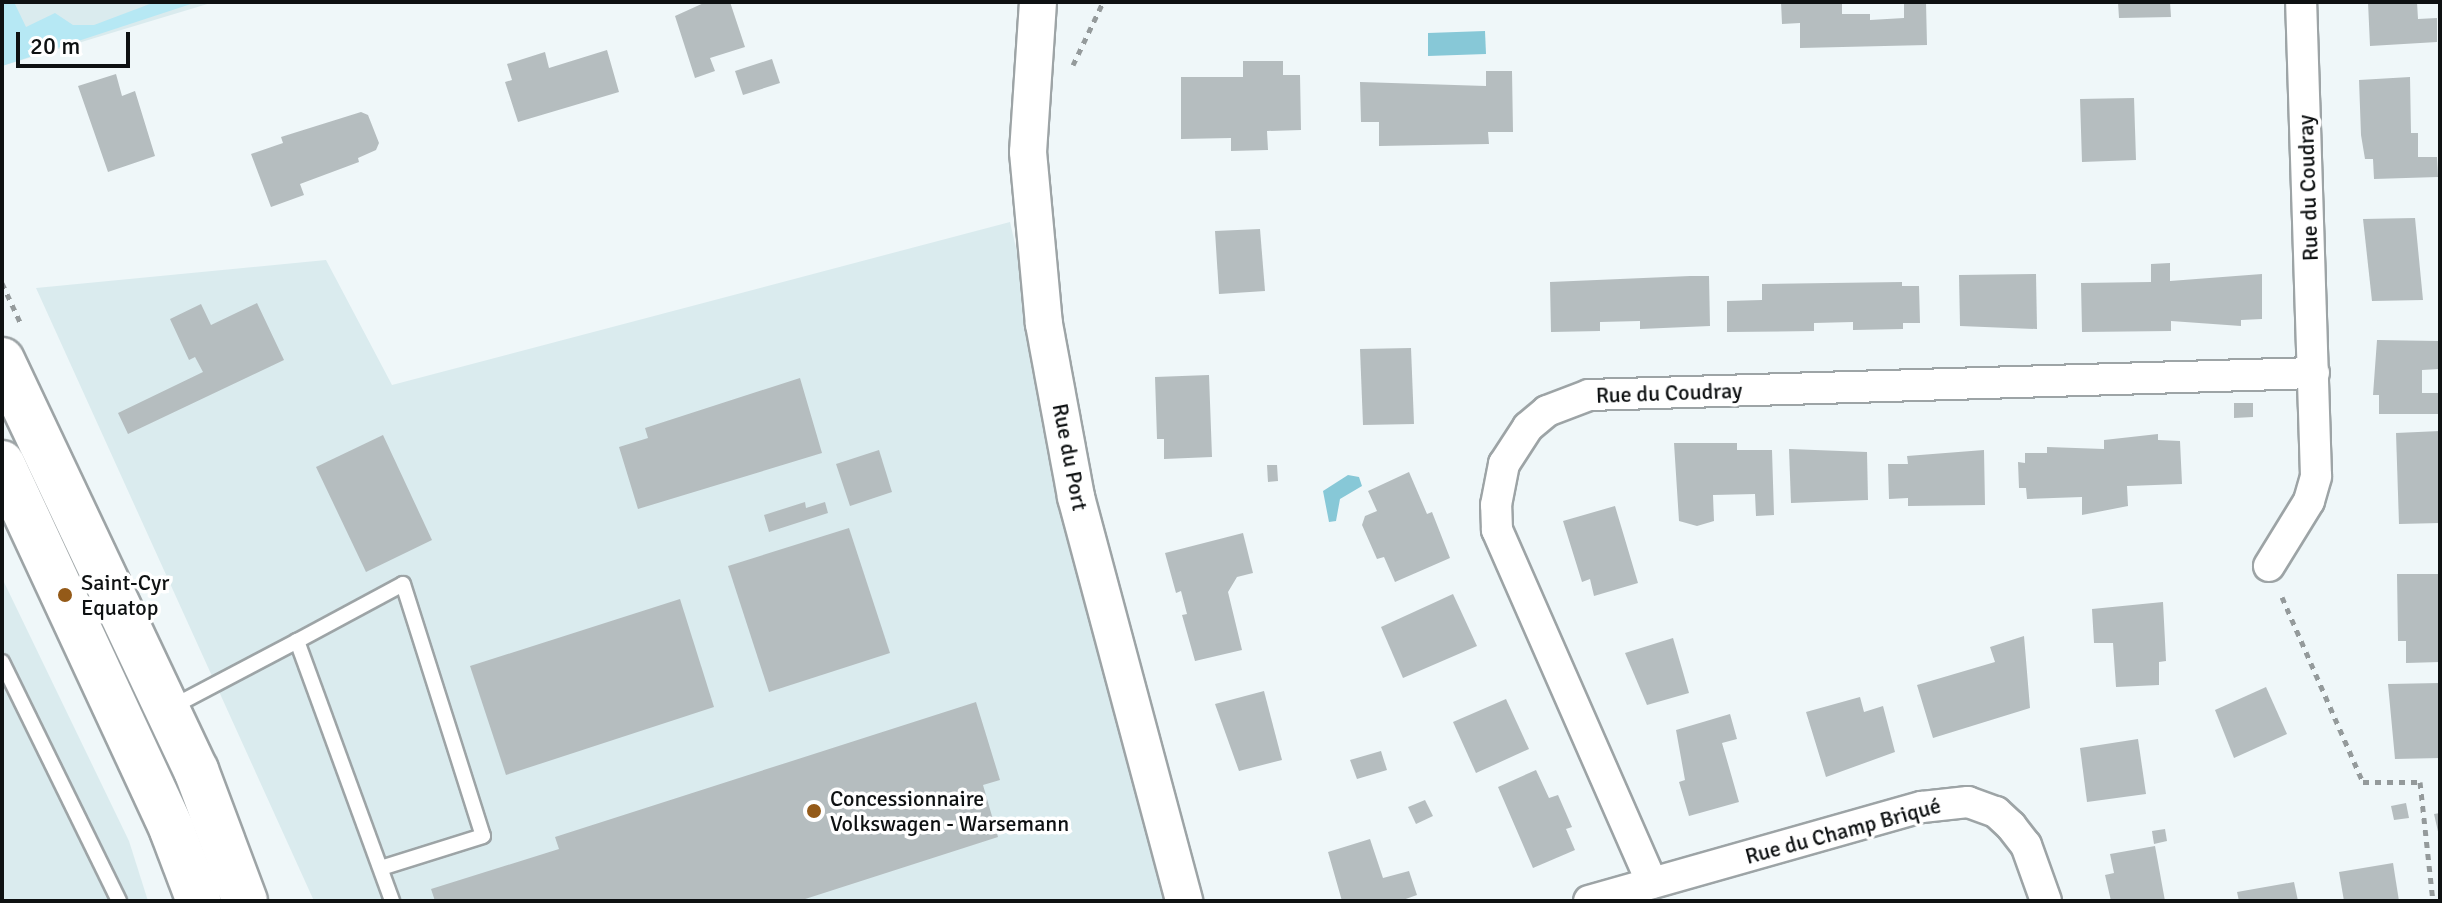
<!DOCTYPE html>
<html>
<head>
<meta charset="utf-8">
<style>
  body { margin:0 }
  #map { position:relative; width:2442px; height:903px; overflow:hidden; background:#eff7f9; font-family:Signika,sans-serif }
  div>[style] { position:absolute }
  .built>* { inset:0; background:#daebee }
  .green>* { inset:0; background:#b6e8f4 }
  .water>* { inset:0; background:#87c8d7 }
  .building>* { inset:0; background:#b5bdbf }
  .path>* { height:5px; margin-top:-2.5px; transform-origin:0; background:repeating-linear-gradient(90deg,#949a9b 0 6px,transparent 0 12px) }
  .roads { filter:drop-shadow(2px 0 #9da4a6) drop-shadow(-2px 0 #9da4a6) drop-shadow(0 2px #9da4a6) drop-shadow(0 -2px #9da4a6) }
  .service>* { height:14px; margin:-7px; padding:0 7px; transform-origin:7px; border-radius:7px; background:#fff }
  .minor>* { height:30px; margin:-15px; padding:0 15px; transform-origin:15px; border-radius:15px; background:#fff }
  .tertiary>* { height:36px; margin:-18px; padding:0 18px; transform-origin:18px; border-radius:18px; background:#fff }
  .primary>* { height:44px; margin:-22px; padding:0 22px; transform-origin:22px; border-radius:22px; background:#fff }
  .dots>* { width:22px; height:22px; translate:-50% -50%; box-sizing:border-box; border:4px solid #fff; border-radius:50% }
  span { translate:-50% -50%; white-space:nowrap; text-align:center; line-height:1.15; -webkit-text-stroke:7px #fff; paint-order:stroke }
  .street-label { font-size:22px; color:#0e1112 }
  .poi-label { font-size:22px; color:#0e1112 }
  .left { translate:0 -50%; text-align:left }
  .frame { position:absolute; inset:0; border:4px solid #0e1112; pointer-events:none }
  .scale { position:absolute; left:16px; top:32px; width:114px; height:36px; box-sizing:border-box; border:4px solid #0e1112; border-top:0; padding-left:10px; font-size:24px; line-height:28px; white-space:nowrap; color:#0e1112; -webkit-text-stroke:6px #fff; paint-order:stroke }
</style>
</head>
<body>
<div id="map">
  <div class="built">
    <div style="clip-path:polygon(2px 2px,214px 2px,2px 66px)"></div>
    <div style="clip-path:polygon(1010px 222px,1167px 901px,314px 901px,36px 288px,326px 260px,392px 385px)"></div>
    <div style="clip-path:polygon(2px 578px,129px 841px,148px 901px,2px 901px)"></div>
  </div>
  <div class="green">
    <div style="clip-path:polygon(2px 2px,14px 2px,26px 27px,55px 13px,73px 25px,94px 25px,155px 2px,197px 2px,2px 66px)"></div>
  </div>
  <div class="water">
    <div style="clip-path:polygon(1485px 31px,1486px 54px,1428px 56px,1428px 33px)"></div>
    <div style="clip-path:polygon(1348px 475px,1359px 477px,1362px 486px,1340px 499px,1336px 521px,1329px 522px,1323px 491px)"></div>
  </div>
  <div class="building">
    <div style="clip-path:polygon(706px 2px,730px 2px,745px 47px,710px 58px,715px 71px,695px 78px,675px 16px)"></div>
    <div style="clip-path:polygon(1781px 2px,1842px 2px,1842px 14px,1870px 14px,1870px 20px,1904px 18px,1904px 2px,1926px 2px,1927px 45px,1800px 48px,1800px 23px,1782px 24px)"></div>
    <div style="clip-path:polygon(2118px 2px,2170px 2px,2171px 17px,2119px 18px)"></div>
    <div style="clip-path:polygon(2368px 2px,2417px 2px,2418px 19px,2437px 18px,2437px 42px,2370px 46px)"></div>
    <div style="clip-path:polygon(607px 50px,619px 92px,518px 122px,505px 82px,512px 80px,507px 64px,545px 52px,549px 68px)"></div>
    <div style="clip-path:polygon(772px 59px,780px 83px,743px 95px,735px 71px)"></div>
    <div style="clip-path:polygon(1243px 61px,1283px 61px,1283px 75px,1300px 75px,1301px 130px,1267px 131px,1268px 150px,1231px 151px,1231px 138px,1181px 139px,1181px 77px,1243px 77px)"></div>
    <div style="clip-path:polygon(1486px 71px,1512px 71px,1513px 132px,1488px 132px,1489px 144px,1379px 146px,1379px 122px,1361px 122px,1360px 82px,1486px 86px)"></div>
    <div style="clip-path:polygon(116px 74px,122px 96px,135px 91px,155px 156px,108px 172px,78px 86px)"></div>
    <div style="clip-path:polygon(2410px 77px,2411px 133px,2418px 133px,2418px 157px,2437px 157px,2438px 177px,2374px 179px,2373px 159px,2365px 159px,2361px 135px,2359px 80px)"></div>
    <div style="clip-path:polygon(2134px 98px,2136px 160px,2082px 162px,2080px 99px)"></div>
    <div style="clip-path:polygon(361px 112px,368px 115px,379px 143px,376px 150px,358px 158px,359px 162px,300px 184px,304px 195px,271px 207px,251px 154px,283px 143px,281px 137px)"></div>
    <div style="clip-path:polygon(2415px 218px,2423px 300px,2372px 301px,2363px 219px)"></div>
    <div style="clip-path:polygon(1260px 229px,1265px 291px,1219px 294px,1215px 231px)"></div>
    <div style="clip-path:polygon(2170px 263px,2170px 281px,2262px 274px,2262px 319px,2241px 320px,2241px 326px,2171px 321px,2171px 331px,2082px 332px,2081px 283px,2151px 282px,2151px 264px)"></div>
    <div style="clip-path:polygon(2036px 274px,2037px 329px,1960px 326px,1959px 275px)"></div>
    <div style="clip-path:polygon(1690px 276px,1709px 276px,1710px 326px,1640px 329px,1640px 321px,1600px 322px,1600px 331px,1551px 332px,1550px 282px)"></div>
    <div style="clip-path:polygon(1902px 282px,1902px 286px,1919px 286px,1920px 323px,1903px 323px,1903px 329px,1853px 330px,1853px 322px,1814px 323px,1814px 331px,1727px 332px,1727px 301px,1762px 300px,1762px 284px)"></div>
    <div style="clip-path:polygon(257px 303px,284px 360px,128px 434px,118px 413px,203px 372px,195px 357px,189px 360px,170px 319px,201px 304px,211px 325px)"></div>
    <div style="clip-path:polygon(2377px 340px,2439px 341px,2439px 369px,2422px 370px,2422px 393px,2438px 393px,2438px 414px,2379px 414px,2379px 395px,2373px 395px)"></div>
    <div style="clip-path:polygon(1411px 348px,1414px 424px,1363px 425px,1360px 349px)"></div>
    <div style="clip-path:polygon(1209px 375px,1212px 457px,1164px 459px,1164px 439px,1157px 439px,1155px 377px)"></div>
    <div style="clip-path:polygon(800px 378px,822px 453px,638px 509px,619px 447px,648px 438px,645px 428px)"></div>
    <div style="clip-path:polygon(2234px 403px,2253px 403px,2253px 417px,2234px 418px)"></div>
    <div style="clip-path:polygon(2440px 431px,2440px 523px,2399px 524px,2396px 433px)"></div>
    <div style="clip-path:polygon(2158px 434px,2158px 440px,2180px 441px,2182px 484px,2127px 486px,2128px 506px,2082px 515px,2082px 497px,2027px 499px,2026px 488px,2019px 488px,2018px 462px,2025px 463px,2025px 453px,2047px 453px,2047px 447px,2104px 449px,2104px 440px)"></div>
    <div style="clip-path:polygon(383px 435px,432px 540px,366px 572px,316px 467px)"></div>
    <div style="clip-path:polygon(1674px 443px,1737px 443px,1737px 450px,1772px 450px,1774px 515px,1756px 516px,1755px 494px,1713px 495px,1714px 521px,1697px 526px,1679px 521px)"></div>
    <div style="clip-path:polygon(1789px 449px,1867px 452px,1868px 500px,1791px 503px)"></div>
    <div style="clip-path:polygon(879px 450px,892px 492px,850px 506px,836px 464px)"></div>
    <div style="clip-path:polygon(1984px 450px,1985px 505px,1908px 506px,1908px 498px,1889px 499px,1888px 464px,1908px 464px,1907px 456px)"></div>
    <div style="clip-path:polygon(1267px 465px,1277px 465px,1278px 481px,1268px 482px)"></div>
    <div style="clip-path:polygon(1409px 472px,1427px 514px,1432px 512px,1450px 558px,1395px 582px,1384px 557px,1377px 559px,1362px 525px,1365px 516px,1377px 511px,1368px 491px)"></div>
    <div style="clip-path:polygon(805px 502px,806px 508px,825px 502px,828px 513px,769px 532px,764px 515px)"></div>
    <div style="clip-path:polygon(1615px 506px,1638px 583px,1594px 596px,1590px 579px,1582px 582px,1563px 521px)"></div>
    <div style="clip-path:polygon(849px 528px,890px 653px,769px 692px,728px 566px)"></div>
    <div style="clip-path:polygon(1243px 533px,1253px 573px,1237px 577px,1228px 592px,1242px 650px,1195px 661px,1182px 615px,1187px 614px,1181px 591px,1176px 593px,1165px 553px)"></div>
    <div style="clip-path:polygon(2397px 574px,2440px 574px,2440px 662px,2406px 663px,2406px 641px,2398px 641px)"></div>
    <div style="clip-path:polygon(1453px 594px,1477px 646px,1403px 678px,1381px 627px)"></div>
    <div style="clip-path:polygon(680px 599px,714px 707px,506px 775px,470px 666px)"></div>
    <div style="clip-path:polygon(2163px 602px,2166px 661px,2159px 662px,2159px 685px,2116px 687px,2113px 643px,2094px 643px,2092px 609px)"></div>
    <div style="clip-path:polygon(2024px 636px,2030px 708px,1933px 738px,1917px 685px,1995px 662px,1990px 647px)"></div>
    <div style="clip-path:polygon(1673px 638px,1689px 693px,1647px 705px,1625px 653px)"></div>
    <div style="clip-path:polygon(2440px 683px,2440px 758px,2395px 759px,2388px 684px)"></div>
    <div style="clip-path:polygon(2266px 687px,2287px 734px,2234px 758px,2215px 710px)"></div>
    <div style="clip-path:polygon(1264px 691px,1282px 760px,1239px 771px,1215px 704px)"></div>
    <div style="clip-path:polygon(1860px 697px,1864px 712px,1883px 706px,1895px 752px,1826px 777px,1806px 712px)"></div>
    <div style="clip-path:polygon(1506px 699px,1529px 749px,1476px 773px,1453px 722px)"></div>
    <div style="clip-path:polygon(976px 702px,1000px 780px,983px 785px,998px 837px,799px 901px,435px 901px,431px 889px,559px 849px,555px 837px)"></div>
    <div style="clip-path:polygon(1730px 714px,1737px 739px,1722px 743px,1739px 802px,1689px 816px,1679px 782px,1685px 780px,1676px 730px)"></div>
    <div style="clip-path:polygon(2138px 739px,2146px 794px,2087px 802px,2080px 748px)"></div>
    <div style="clip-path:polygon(1381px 751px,1387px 770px,1357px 779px,1350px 760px)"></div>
    <div style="clip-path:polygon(1536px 770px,1549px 798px,1558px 795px,1572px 827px,1566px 829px,1575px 850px,1533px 868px,1498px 787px)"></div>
    <div style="clip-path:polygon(1425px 800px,1433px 816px,1416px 824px,1408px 807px)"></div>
    <div style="clip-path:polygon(2406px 803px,2409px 818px,2394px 820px,2391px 806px)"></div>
    <div style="clip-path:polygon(2440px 813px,2440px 836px,2439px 836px,2434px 814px)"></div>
    <div style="clip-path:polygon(2165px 829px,2167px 841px,2154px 844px,2152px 831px)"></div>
    <div style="clip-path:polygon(1370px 839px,1383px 878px,1409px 871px,1417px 895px,1400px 901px,1342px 901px,1328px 852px)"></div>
    <div style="clip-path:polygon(2155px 846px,2165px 901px,2111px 901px,2105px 875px,2114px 873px,2110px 854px)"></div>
    <div style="clip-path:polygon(2393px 863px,2399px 901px,2344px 901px,2339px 872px)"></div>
    <div style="clip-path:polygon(2294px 882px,2298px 901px,2239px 901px,2237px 892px)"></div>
  </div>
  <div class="path">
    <div style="left:1073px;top:65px;width:70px;rotate:-64.5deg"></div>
    <div style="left:2px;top:283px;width:43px;rotate:65.2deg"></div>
    <div style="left:2282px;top:597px;width:202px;rotate:66.4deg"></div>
    <div style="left:2363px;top:782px;width:57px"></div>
    <div style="left:2420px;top:782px;width:120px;rotate:83.8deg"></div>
  </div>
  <div class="roads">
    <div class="service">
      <div style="left:297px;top:641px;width:120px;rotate:-28.3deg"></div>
      <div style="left:403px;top:584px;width:264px;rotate:72.4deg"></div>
      <div style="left:483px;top:836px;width:107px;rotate:162.6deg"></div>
      <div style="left:2px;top:662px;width:266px;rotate:63.9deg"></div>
      <div style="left:172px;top:707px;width:141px;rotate:-27.8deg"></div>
      <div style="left:297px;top:641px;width:277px;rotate:69.9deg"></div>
    </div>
    <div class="minor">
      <div style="left:2269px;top:566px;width:76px;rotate:-58.4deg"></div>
      <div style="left:2309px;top:501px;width:26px;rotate:-74deg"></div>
      <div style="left:2316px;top:476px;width:474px;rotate:-91.8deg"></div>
      <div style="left:1652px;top:883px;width:386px;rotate:-113.7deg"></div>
      <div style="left:1497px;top:530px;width:25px;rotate:-92deg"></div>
      <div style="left:1496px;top:505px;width:42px;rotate:-79deg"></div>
      <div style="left:1504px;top:464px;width:44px;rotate:-57deg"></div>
      <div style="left:1528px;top:427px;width:25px;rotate:-40deg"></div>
      <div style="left:1547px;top:411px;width:45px;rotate:-20.9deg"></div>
      <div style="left:1589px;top:395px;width:725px;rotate:-1.74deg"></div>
      <div style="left:1589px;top:901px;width:346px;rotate:-15.8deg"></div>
      <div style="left:1922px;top:807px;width:46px;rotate:-6.2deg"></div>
      <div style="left:1968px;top:802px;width:30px;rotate:20deg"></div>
      <div style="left:1996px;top:812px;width:21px;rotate:43deg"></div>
      <div style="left:2011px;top:826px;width:24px;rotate:52deg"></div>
      <div style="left:2026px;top:845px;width:59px;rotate:70.3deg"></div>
    </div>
    <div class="tertiary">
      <div style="left:1038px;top:2px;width:150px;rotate:93.8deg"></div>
      <div style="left:1028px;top:152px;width:173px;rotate:84.7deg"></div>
      <div style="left:1044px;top:324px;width:176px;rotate:79.5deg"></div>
      <div style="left:1076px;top:497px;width:418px;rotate:75deg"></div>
    </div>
    <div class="primary">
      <div style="left:2px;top:360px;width:454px;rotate:64.7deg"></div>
      <div style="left:196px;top:770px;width:140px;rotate:69.5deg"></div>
      <div style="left:2px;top:463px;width:404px;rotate:65.1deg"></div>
      <div style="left:172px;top:830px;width:76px;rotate:69.2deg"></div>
    </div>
  </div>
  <div class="dots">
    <div style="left:65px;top:595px;background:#945a18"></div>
    <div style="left:814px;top:811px;background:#945a18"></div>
  </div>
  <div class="street-label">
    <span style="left:2308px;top:188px;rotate:-92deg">Rue du Coudray</span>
    <span style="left:1669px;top:393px;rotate:-2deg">Rue du Coudray</span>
    <span style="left:1070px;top:457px;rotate:79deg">Rue du Port</span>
    <span style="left:1843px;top:831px;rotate:-15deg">Rue du Champ Briqué</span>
  </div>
  <div class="poi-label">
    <span class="left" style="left:81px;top:595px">Saint-Cyr<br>Equatop</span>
    <span class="left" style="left:830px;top:811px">Concessionnaire<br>Volkswagen - Warsemann</span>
  </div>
  <div class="frame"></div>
  <div class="scale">20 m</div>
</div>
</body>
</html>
